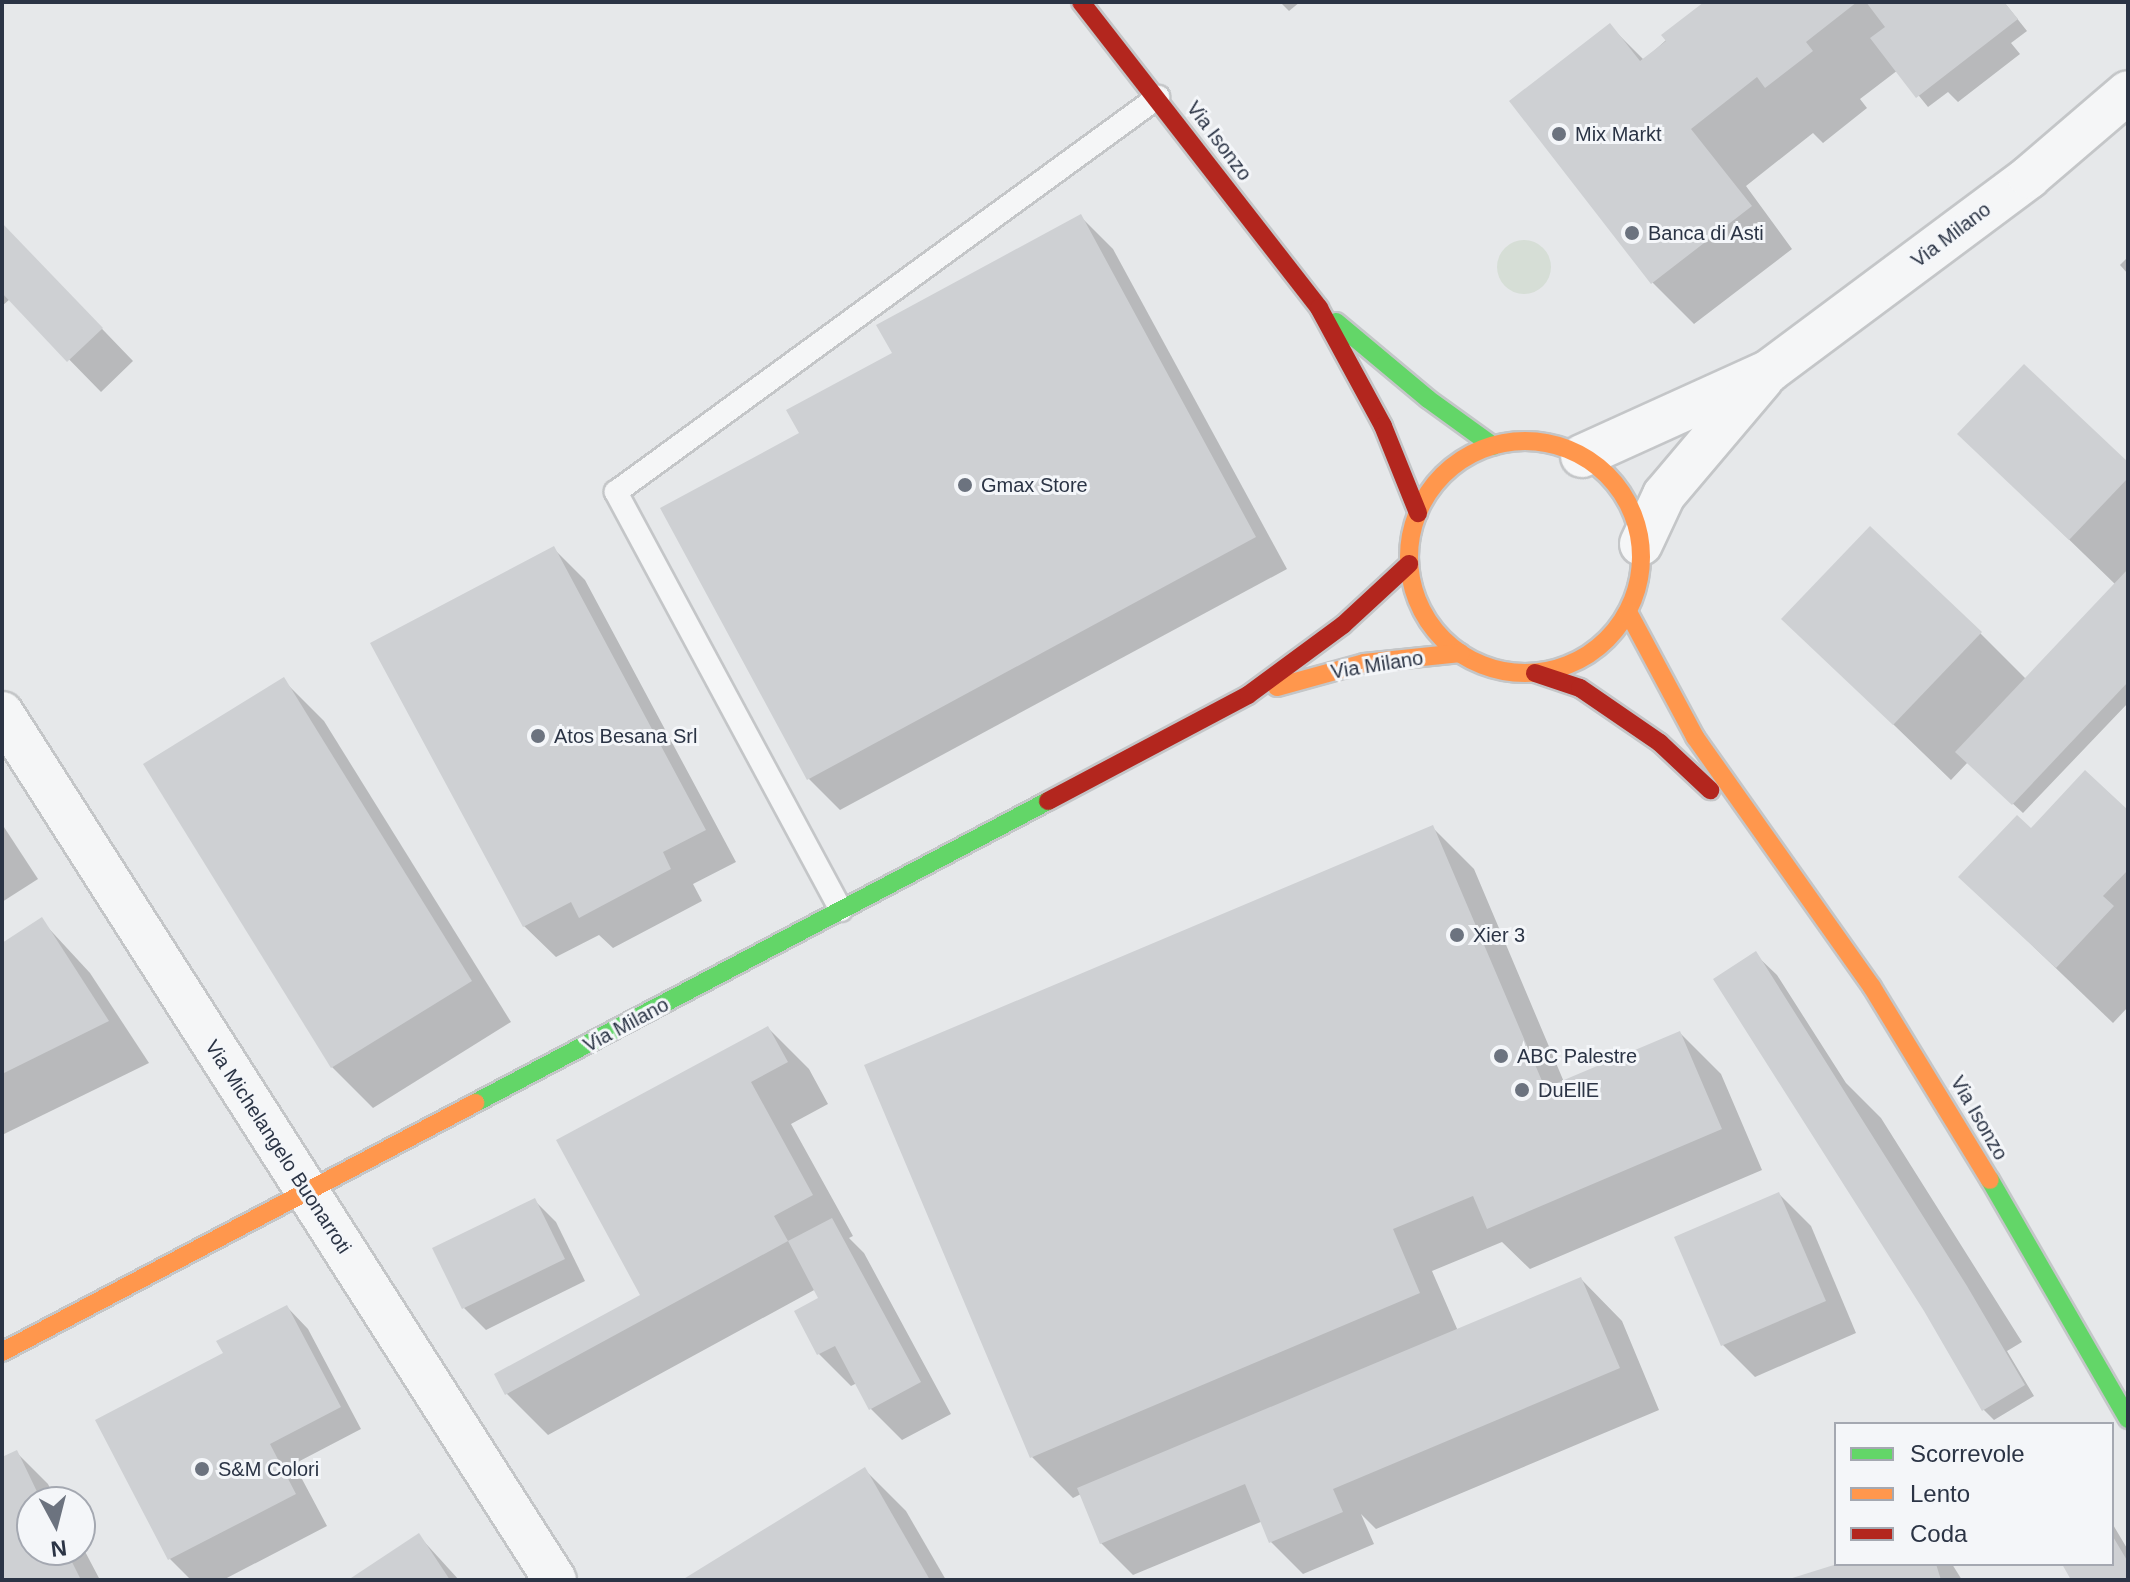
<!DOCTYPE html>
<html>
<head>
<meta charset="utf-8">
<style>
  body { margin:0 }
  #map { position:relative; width:2130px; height:1582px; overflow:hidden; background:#e6e8ea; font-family:Helvetica,sans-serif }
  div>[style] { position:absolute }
  .green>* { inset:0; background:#d6ded6 }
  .round { border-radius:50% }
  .shadow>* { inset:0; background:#0003 }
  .building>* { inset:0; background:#ced0d3 }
  .roads { filter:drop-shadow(2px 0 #c4c6c8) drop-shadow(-2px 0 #c4c6c8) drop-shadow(0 2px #c4c6c8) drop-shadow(0 -2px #c4c6c8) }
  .lane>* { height:22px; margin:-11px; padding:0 11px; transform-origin:11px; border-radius:11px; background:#f5f6f7 }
  .street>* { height:42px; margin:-21px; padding:0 21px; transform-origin:21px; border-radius:21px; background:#f5f6f7 }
  .fast>* { height:18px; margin:-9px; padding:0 9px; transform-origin:9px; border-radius:9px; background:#63d668 }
  .slow>* { height:18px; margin:-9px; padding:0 9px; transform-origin:9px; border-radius:9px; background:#ff974d }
  .slow>.ring { margin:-9px; padding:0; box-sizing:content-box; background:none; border:18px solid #ff974d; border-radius:50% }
  .jam>* { height:18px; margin:-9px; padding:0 9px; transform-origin:9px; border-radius:9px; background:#b3261e }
  .dots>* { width:22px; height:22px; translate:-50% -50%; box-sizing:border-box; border:4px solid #f4f6f9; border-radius:50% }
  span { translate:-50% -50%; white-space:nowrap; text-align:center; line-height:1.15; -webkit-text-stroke:6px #f4f6f9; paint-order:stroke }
  .poi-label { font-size:20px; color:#2b3445 }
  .left { translate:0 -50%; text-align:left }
  .street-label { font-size:20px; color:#2b3445 }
  .frame { position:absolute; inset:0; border:4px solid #2b3445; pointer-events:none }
  .legend { position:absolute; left:1834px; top:1422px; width:280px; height:144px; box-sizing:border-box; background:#f4f6f9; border:2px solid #a4a8b1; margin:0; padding:10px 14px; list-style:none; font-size:24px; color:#2b3445 }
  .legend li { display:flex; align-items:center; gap:16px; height:40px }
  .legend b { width:40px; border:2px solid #a4a8b1 }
  .north { position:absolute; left:16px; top:1486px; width:80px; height:80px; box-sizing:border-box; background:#f4f6f9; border:2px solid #a4a8b1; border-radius:50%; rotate:173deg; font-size:22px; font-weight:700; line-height:32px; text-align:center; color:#2b3445 }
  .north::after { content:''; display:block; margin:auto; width:28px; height:36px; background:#6c737f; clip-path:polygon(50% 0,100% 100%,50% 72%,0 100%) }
</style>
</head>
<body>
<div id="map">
  <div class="green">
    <div class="round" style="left:1497px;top:240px;width:54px;height:54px"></div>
  </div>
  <div class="shadow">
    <div style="clip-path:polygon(1280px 2px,1300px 2px,1289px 11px)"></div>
    <div style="clip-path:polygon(1708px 2px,2004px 2px,2027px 31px,2011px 43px,2020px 54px,1958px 102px,1948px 92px,1928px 107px,1898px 70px,1860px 99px,1867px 108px,1823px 143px,1813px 133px,1746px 186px,1792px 249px,1694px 324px,1653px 283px,1512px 101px,1609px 25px,1644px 60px)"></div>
    <div style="clip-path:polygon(1081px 217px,1113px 249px,1287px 569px,840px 810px,808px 778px,802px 433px,894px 354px)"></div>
    <div style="clip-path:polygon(2px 225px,133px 361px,101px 392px,10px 299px,2px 306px)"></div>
    <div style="clip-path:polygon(2128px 257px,2128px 274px,2120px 265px)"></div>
    <div style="clip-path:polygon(1960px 434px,2128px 465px,2128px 703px,2023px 813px,1968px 762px,1951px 780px,1784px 619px,1980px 633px,2026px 679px,2116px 585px)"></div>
    <div style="clip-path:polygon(553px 548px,585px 580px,736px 862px,693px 884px,702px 901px,613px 948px,599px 935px,556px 957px,524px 926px)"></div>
    <div style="clip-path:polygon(283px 680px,324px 721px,511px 1022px,373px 1108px,332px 1067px)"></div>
    <div style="clip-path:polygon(2128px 813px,2128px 1007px,2113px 1023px,1961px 877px,2031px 830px)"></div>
    <div style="clip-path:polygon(2px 824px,38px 879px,2px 902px)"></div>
    <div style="clip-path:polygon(1432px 827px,1474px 869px,1564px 1082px,1680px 1033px,1721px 1074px,1762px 1170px,1530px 1269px,1502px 1242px,1432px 1271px,1458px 1331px,1581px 1279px,1622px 1321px,1659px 1410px,1376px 1529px,1361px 1514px,1374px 1544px,1303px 1574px,1271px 1542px,1263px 1521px,1133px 1575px,1101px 1543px,1081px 1494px,1073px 1498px,1032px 1457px)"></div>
    <div style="clip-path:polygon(41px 920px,90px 973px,149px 1063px,2px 1135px,2px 945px)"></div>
    <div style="clip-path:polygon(1755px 954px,1777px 975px,1846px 1083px,1881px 1118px,2022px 1342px,2007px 1351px,2034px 1396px,1994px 1420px,1983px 1409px)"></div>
    <div style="clip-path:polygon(768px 1028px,809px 1069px,828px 1104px,791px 1124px,853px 1236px,849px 1238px,864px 1253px,951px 1414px,902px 1440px,871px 1409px,857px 1383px,851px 1386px,819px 1354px,796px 1312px,821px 1298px,816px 1289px,548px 1435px,506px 1393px,643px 1296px)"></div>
    <div style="clip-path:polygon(1779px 1194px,1811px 1226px,1856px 1333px,1755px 1377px,1723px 1345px)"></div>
    <div style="clip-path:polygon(534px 1200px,556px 1222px,585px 1281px,486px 1330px,464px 1308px)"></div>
    <div style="clip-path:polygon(287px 1307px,308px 1329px,361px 1429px,294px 1464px,327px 1526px,223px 1580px,191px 1580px,170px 1559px,97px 1420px,226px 1354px)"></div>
    <div style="clip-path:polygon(16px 1452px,48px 1484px,57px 1502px,32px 1502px,32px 1550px,80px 1550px,80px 1542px,100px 1580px,2px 1580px,2px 1460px)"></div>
    <div style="clip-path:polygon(865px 1470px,906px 1511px,946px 1580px,685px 1580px)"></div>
    <div style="clip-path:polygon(2112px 1523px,2128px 1550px,2128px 1580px,2073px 1580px,2064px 1564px,2112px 1564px)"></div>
    <div style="clip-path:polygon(419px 1536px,459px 1580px,351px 1580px)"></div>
    <div style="clip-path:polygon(1844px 1564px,1952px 1564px,1962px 1580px,1790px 1580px)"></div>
  </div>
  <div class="building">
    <div style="clip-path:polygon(1704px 2px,1857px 2px,1806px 42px,1813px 51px,1765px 88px,1757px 77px,1691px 129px,1752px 206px,1651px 284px,1509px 101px,1610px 23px,1640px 61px,1666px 41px,1661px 35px)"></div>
    <div style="clip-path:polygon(1866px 2px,2004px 2px,2018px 19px,1916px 98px,1870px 38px,1885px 27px)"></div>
    <div style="clip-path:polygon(1081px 214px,1256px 537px,807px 780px,660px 508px,799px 433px,786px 410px,892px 353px,876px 325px)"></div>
    <div style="clip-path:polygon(2px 223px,103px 328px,67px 362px,2px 293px)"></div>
    <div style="clip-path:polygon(2024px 364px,2128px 462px,2128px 478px,2069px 540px,1957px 434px)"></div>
    <div style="clip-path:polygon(1870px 526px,1982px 632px,1893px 725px,1781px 619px)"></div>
    <div style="clip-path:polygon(554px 546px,706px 830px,663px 852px,671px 869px,579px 918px,571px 902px,523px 927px,370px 643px)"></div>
    <div style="clip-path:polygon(2128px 569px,2128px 682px,2012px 805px,1955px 752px)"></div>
    <div style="clip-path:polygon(284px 677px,472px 981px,331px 1068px,143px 764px)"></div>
    <div style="clip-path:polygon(2085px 770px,2128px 810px,2128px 870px,2103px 896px,2114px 906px,2056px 968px,1958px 877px,2017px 815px,2031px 828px)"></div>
    <div style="clip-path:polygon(1433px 825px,1545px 1088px,1680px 1031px,1722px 1129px,1487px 1229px,1473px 1196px,1393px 1229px,1420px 1293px,1030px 1458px,864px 1065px)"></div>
    <div style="clip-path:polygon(42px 917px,109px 1021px,2px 1074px,2px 943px)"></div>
    <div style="clip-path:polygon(1756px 951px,1967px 1286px,2025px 1385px,1982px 1411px,1924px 1311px,1713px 979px)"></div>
    <div style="clip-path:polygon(768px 1026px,788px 1062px,751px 1082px,813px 1195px,774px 1216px,788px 1241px,505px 1395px,494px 1374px,640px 1295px,556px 1140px)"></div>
    <div style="clip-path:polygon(1779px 1192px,1826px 1301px,1721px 1346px,1674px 1237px)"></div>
    <div style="clip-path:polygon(535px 1198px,565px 1259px,462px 1309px,432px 1248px)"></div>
    <div style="clip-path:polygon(832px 1218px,921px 1382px,869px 1410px,835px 1346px,817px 1355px,794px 1311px,818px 1298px,788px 1241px)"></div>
    <div style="clip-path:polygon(1581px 1277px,1620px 1368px,1333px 1489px,1343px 1512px,1269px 1543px,1245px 1484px,1100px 1544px,1077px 1488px)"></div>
    <div style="clip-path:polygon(287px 1305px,341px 1407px,270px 1444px,296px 1494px,168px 1560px,95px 1420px,223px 1353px,216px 1341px)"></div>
    <div style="clip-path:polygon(17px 1450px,42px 1502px,32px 1502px,32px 1550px,66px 1550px,81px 1580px,2px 1580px,2px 1457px)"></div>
    <div style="clip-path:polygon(865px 1467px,930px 1580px,682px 1580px)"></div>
    <div style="clip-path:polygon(419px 1533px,450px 1580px,348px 1580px)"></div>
    <div style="clip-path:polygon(2112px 1535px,2128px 1562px,2128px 1580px,2071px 1580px,2062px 1564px,2112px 1564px)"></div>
    <div style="clip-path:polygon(1837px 1564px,1936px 1564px,1941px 1580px,1786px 1580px)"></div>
  </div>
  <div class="roads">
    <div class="lane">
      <div style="left:841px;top:910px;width:475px;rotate:-118.3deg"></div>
      <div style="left:616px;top:492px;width:671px;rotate:-36.08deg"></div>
    </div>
    <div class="street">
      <div style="left:1582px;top:456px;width:205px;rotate:-24.4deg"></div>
      <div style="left:1769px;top:371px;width:324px;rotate:-36.7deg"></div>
      <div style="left:2029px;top:177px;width:130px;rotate:-40.6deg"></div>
      <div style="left:1641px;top:544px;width:54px;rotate:-64.9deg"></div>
      <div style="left:1664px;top:495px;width:153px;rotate:-49.8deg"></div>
      <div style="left:2px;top:713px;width:1028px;rotate:57.47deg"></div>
    </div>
    <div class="fast">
      <div style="left:1336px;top:322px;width:120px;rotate:39.9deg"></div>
      <div style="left:1428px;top:399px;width:80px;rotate:35.9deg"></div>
      <div style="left:475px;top:1103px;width:648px;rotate:-27.79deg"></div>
      <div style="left:1990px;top:1180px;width:276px;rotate:60deg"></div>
    </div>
    <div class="slow">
      <div class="ring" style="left:1409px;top:441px;width:214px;height:214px"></div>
      <div style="left:1628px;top:612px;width:142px;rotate:61.8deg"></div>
      <div style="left:1695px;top:737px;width:306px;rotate:54.7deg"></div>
      <div style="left:1872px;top:987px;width:226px;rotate:58.6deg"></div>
      <div style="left:1277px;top:687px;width:90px;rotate:-15.4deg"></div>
      <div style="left:1364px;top:663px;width:97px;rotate:-5.9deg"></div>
      <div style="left:2px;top:1352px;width:535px;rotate:-27.76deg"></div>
    </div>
    <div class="jam">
      <div style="left:1081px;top:2px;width:388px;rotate:52.1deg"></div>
      <div style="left:1319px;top:308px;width:134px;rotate:61.5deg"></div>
      <div style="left:1383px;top:426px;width:94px;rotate:68.1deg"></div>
      <div style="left:1535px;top:673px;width:47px;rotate:18.4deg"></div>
      <div style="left:1580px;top:688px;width:97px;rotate:34.5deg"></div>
      <div style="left:1660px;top:743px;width:69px;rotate:43.2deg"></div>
      <div style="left:1048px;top:801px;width:226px;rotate:-27.9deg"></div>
      <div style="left:1248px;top:695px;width:118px;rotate:-36.4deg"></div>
      <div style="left:1343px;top:625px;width:90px;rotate:-42.7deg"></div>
    </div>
  </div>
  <div class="dots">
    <div style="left:1559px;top:134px;background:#6c737f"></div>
    <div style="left:1632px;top:233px;background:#6c737f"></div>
    <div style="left:965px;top:485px;background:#6c737f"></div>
    <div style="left:538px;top:736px;background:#6c737f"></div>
    <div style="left:1457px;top:935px;background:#6c737f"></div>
    <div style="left:1501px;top:1056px;background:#6c737f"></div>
    <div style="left:1522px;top:1090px;background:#6c737f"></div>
    <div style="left:202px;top:1469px;background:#6c737f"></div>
  </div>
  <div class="poi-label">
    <span class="left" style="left:1575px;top:134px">Mix Markt</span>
    <span class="left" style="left:1648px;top:233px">Banca di Asti</span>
    <span class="left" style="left:981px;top:485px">Gmax Store</span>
    <span class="left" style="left:554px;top:736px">Atos Besana Srl</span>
    <span class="left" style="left:1473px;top:935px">Xier 3</span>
    <span class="left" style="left:1517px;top:1056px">ABC Palestre</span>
    <span class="left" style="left:1538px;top:1090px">DuEllE</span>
    <span class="left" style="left:218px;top:1469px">S&amp;M Colori</span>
  </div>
  <div class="street-label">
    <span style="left:1219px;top:141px;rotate:53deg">Via Isonzo</span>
    <span style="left:1951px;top:235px;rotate:-37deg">Via Milano</span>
    <span style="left:1377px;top:665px;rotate:-9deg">Via Milano</span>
    <span style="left:626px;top:1025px;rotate:-28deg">Via Milano</span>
    <span style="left:1979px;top:1118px;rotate:60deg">Via Isonzo</span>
    <span style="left:278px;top:1147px;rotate:57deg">Via Michelangelo Buonarroti</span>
  </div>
  <div class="frame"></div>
  <ul class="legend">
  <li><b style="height:10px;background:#63d668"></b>Scorrevole</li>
  <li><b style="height:10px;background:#ff974d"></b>Lento</li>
  <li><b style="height:10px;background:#b3261e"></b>Coda</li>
  </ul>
  <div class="north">N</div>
</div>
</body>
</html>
